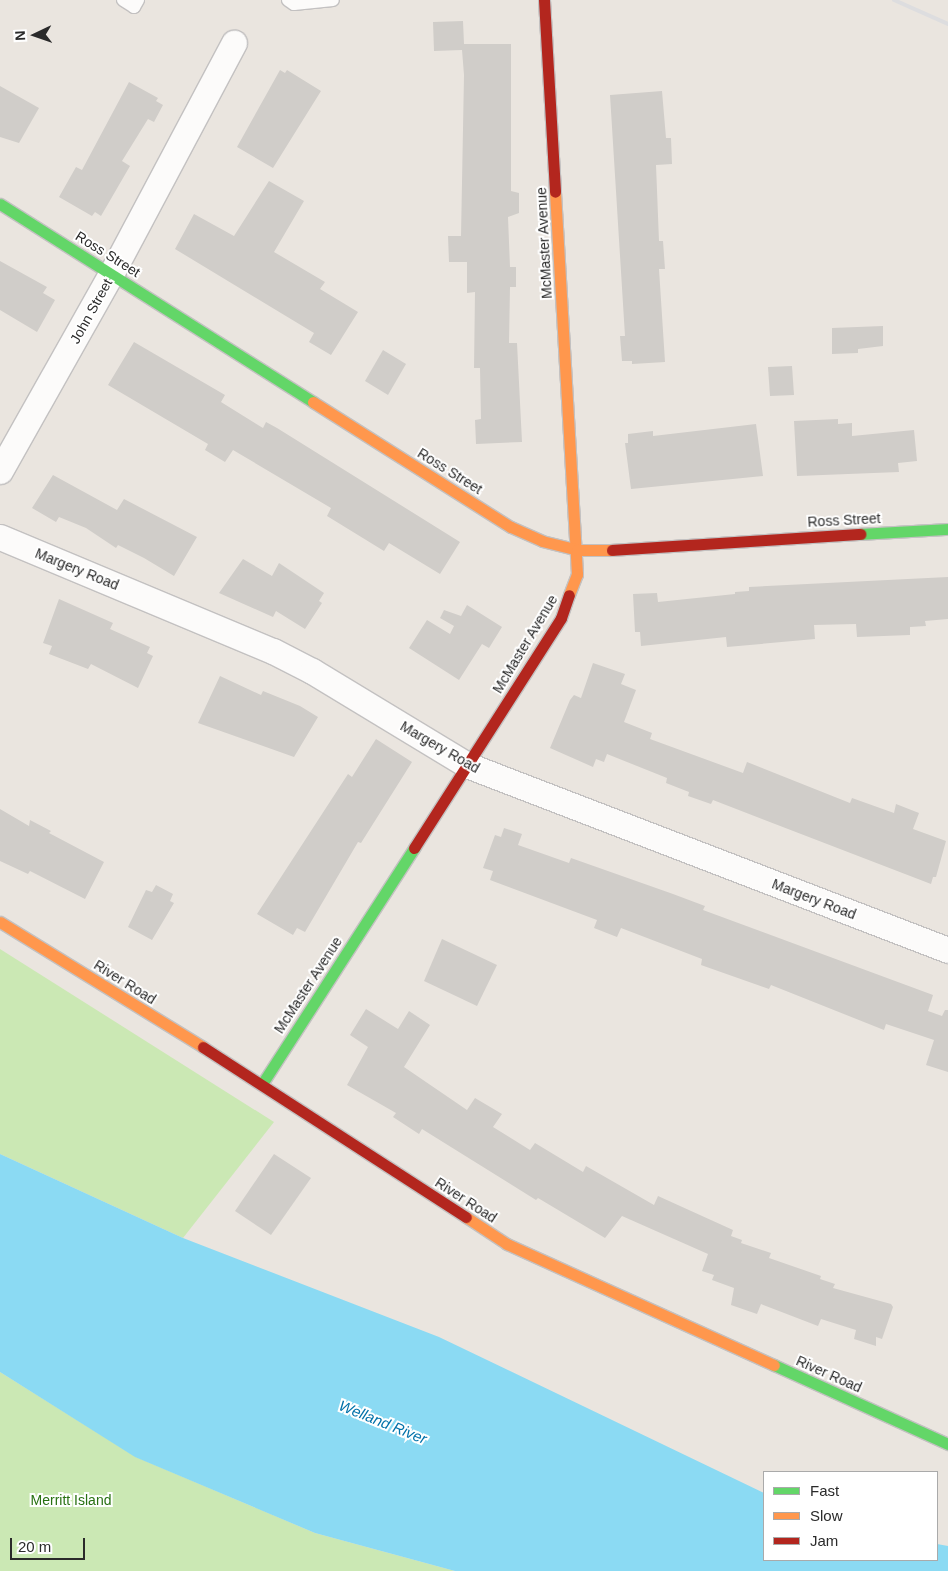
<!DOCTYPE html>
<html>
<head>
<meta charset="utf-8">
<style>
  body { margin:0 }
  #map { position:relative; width:948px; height:1571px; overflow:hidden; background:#eae5df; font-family:Arial,sans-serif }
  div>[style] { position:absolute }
  .green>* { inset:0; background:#cbe8b4 }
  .water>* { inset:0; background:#8bdaf3 }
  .building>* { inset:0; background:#d0cdc9 }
  .roads { filter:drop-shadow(1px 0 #c3c1c1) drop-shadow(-1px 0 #c3c1c1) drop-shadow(0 1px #c3c1c1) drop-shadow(0 -1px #c3c1c1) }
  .lane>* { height:12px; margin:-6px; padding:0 6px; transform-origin:6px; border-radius:6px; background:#fcfbfa }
  .street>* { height:25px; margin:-12.5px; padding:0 12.5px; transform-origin:12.5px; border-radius:12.5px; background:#fcfbfa }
  .fast>* { height:11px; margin:-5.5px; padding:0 5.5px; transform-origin:5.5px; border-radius:5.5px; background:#63d668 }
  .slow>* { height:11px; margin:-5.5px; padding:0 5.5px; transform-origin:5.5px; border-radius:5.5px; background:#ff974d }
  .jam>* { height:11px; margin:-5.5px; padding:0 5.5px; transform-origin:5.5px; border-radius:5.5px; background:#b3261e }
  .rail>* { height:4px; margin:-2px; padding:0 2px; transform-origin:2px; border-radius:2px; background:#dddddf }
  span { translate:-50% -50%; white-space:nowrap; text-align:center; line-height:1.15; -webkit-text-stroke:4px #fff; paint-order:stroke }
  .street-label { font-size:14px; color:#2a2a2a }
  .park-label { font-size:14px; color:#277012 }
  .water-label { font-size:15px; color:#0071a9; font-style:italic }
  .legend { position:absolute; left:763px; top:1471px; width:175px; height:90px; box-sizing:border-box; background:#fff; border:1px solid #aaa; margin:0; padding:6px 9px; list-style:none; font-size:15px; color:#2a2a2a }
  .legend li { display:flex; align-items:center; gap:10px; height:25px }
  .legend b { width:25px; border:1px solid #aaa }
  .north { position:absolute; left:10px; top:10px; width:50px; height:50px; -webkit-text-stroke:4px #fff; paint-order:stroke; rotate:267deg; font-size:14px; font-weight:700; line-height:20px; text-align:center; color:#2a2a2a }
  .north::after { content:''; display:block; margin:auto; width:18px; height:22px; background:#2a2a2a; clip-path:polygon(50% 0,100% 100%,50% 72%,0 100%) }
  .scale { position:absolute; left:10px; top:1538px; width:75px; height:22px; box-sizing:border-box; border:2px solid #2a2a2a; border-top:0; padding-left:6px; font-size:15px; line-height:18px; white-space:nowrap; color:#2a2a2a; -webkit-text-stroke:4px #fff; paint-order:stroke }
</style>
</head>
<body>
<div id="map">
  <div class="green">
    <div style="clip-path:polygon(0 949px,274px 1122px,183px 1238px,0 1154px)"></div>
    <div style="clip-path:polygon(0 1372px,136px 1457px,315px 1533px,455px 1571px,0 1571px)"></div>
  </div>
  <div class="water">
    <div style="clip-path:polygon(0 1154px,183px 1238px,439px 1337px,764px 1493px,764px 1560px,937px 1560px,937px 1544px,948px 1546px,948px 1571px,455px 1571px,315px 1533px,135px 1457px,0 1372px)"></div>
  </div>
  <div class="building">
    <div style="clip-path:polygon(463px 21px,464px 44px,511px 44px,511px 191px,519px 193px,519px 213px,508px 217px,510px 267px,516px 267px,516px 287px,510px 287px,509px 343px,517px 343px,522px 442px,476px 444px,475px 420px,481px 419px,480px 368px,474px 368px,475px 292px,467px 293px,467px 262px,449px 262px,448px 236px,461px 236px,464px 75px,462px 50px,434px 51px,433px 22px)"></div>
    <div style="clip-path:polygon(280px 70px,285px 73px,287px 70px,321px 91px,273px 168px,237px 147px)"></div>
    <div style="clip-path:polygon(129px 82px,158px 98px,156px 101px,163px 105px,154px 122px,148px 119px,122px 161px,130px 166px,101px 216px,95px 212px,92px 216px,59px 197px,76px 167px,82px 170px)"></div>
    <div style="clip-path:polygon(0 86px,39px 108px,19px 143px,0 137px)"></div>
    <div style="clip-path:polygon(662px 91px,666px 138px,671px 138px,672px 164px,656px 165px,659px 241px,663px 241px,665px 269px,659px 269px,665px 362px,632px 364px,632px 361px,622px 361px,620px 336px,625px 336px,610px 95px)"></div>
    <div style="clip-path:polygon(269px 181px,304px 201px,274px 252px,325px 282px,320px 289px,358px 312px,331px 355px,309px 342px,314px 333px,175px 249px,194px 214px,234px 236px)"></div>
    <div style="clip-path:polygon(0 261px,47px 287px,43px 293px,55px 300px,37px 332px,0 310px)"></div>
    <div style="clip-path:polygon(883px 326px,883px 346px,858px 349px,858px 353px,832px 354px,832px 328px)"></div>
    <div style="clip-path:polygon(134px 342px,225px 395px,221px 402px,258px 425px,263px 428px,266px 422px,277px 428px,460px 542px,440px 574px,389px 543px,384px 551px,327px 516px,331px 508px,233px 450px,225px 462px,205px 450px,208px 444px,108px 385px)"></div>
    <div style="clip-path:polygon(383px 350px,406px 364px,388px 395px,365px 381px)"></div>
    <div style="clip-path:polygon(792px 366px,794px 395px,770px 396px,768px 367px)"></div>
    <div style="clip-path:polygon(838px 419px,838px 424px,852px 423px,852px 436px,914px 430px,917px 461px,898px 463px,899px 472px,797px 476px,794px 421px)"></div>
    <div style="clip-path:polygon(756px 424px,763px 476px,631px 489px,625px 443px,628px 443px,628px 434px,653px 431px,653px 436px)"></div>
    <div style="clip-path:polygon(53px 475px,117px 510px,124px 499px,197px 537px,174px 576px,144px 558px,118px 545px,116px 548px,86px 528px,59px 517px,56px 522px,32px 508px)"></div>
    <div style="clip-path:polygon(243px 559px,272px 576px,279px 563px,324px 593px,319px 601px,322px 603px,305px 629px,276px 611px,273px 617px,219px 593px)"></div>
    <div style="clip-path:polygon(948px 577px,948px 619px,925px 621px,926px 626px,910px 627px,910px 635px,857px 637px,856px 624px,814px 625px,815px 639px,727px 647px,726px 637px,641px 646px,640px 632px,635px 632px,633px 594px,657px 593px,658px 602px,735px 594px,735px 592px,749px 591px,749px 587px)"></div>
    <div style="clip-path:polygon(59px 599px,113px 623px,110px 629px,150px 647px,147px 653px,153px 656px,138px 688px,91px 664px,88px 669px,49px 654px,52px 646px,43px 643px)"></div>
    <div style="clip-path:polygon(467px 605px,502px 627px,489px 648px,482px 644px,459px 680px,409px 648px,427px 620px,450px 634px,454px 626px,440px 618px,444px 610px,461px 616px)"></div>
    <div style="clip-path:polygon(593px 663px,625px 674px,621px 684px,636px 690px,624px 722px,652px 733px,650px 739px,743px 773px,747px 762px,850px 803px,852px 798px,894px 813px,896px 804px,919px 813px,913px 829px,946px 841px,936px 877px,933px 877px,931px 884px,713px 800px,711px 804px,688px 796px,689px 792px,666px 783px,667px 778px,607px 754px,604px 762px,596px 759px,593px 767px,550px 748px,570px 700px,574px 695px,581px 698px)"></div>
    <div style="clip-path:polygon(220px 676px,261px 695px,263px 691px,300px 706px,318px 717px,294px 757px,198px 723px)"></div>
    <div style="clip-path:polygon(376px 739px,412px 762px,361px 843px,358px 842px,305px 932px,297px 928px,293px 935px,257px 914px,348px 774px,352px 777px)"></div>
    <div style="clip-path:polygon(0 809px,29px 826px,30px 820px,51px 831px,49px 833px,104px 862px,85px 899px,30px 871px,28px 874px,0 861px)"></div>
    <div style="clip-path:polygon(504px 828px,522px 834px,518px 845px,569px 863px,571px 858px,673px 894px,705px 906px,703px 910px,933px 995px,928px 1011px,942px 1016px,945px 1010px,948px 1010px,948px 1072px,926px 1065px,934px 1040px,886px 1024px,884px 1030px,771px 985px,769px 989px,701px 965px,702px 959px,621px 928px,617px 937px,594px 928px,597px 920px,490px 880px,493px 871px,483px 868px,495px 835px,501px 837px)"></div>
    <div style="clip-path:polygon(156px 885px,173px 894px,170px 901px,174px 903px,152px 940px,128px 927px,146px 890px,152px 892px)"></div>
    <div style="clip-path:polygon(442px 939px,497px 965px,477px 1006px,424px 981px)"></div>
    <div style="clip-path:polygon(366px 1009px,398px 1029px,409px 1011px,430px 1025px,404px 1067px,467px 1110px,475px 1098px,502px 1114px,493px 1127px,530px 1150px,535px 1143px,583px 1172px,586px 1166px,654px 1205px,658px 1196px,733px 1230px,731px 1236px,742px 1240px,741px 1243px,771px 1253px,769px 1258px,821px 1276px,820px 1279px,835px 1284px,833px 1288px,891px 1304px,893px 1307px,882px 1339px,876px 1337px,876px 1346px,854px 1339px,856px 1330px,821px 1319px,818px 1326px,761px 1304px,757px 1314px,731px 1305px,734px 1288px,712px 1280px,714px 1275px,702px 1271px,708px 1254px,622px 1216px,605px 1238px,538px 1198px,536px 1200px,422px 1129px,419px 1134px,393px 1117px,396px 1113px,347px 1085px,368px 1047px,350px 1035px)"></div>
    <div style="clip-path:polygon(274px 1154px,311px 1178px,271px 1235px,235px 1211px)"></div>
  </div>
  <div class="roads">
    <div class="lane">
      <div style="left:123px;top:0;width:13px;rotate:32deg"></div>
      <div style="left:134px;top:7px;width:8px;rotate:-60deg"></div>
      <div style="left:288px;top:0;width:7px;rotate:34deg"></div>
      <div style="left:294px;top:4px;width:39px;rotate:-6deg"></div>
    </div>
    <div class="street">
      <div style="left:0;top:471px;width:226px;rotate:-60.6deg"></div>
      <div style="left:111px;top:274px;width:262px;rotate:-62deg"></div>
      <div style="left:0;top:537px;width:296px;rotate:22.7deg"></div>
      <div style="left:273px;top:651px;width:44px;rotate:27.1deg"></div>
      <div style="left:312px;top:671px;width:181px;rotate:31.2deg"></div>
      <div style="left:467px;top:765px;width:515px;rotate:21.04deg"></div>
    </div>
    <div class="fast">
      <div style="left:0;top:204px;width:370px;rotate:32.3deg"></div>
      <div style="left:860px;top:534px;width:88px;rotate:-3.3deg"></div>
      <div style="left:262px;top:1084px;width:281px;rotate:-57.2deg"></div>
      <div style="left:774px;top:1365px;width:191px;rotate:24.4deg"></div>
    </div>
    <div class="slow">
      <div style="left:555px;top:192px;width:383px;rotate:86.7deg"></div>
      <div style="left:577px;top:574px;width:22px;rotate:111deg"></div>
      <div style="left:313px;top:402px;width:234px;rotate:32.3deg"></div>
      <div style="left:511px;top:527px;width:34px;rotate:24deg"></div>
      <div style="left:542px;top:541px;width:36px;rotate:14deg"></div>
      <div style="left:577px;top:550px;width:35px"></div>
      <div style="left:0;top:922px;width:238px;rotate:31.6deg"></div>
      <div style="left:466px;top:1217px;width:49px;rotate:33.4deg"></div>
      <div style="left:507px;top:1244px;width:293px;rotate:24.4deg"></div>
    </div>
    <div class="jam">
      <div style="left:544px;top:0;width:192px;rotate:86.7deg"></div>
      <div style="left:612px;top:550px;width:249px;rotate:-3.7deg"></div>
      <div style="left:414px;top:848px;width:273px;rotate:-57.4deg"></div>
      <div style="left:561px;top:618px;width:24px;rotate:-71deg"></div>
      <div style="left:203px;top:1047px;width:313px;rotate:32.9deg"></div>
    </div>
  </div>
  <div class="rail">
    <div style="left:894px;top:0;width:59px;rotate:24deg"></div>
  </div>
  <div class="street-label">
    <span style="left:544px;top:243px;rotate:-93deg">McMaster Avenue</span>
    <span style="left:108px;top:254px;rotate:32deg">Ross Street</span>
    <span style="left:91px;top:311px;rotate:-61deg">John Street</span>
    <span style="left:450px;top:471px;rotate:32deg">Ross Street</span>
    <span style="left:844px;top:520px;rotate:-3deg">Ross Street</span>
    <span style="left:77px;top:569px;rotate:22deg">Margery Road</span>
    <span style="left:525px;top:644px;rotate:-59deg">McMaster Avenue</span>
    <span style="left:440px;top:747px;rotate:30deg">Margery Road</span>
    <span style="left:814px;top:899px;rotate:21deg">Margery Road</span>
    <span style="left:125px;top:982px;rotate:32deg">River Road</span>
    <span style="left:308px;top:985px;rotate:-57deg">McMaster Avenue</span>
    <span style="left:466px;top:1200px;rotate:33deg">River Road</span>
    <span style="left:829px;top:1374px;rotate:24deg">River Road</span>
  </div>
  <div class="park-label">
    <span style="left:71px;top:1500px">Merritt Island</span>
  </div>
  <div class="water-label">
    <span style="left:383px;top:1422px;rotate:22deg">Welland River</span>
  </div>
  <ul class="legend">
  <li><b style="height:6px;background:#63d668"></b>Fast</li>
  <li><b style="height:6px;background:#ff974d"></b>Slow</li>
  <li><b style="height:6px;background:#b3261e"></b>Jam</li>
  </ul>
  <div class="north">N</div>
  <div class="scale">20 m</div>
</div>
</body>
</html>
